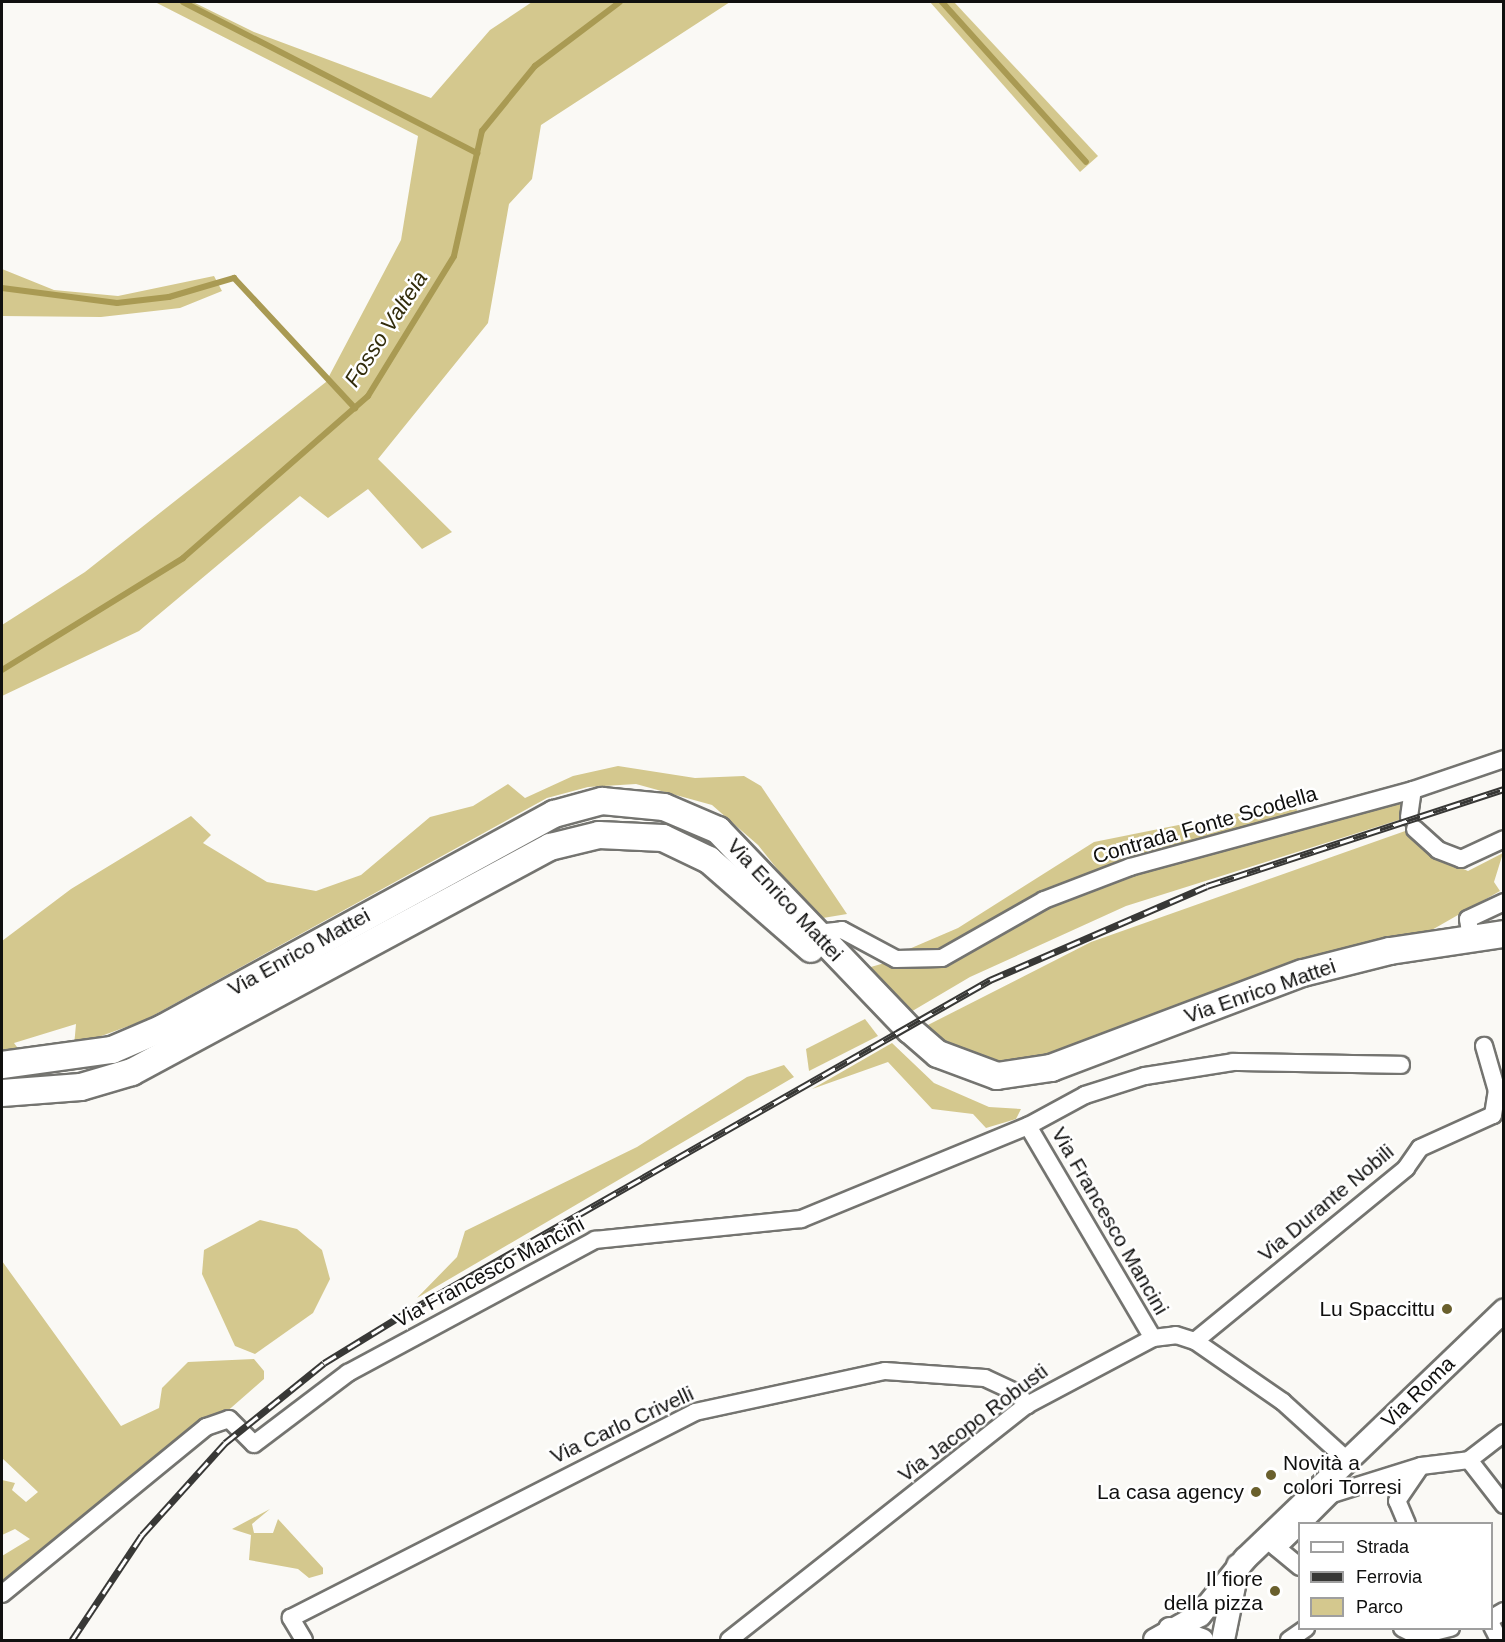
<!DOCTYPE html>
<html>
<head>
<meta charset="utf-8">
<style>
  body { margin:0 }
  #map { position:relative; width:1505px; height:1642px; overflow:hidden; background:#faf9f5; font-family:Helvetica,sans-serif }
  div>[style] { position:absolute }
  .green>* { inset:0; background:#d4c88e }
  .stream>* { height:6px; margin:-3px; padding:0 3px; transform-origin:3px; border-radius:3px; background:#a99a53 }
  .roads { filter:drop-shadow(2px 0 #747470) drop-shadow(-2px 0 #747470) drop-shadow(0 2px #747470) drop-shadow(0 -2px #747470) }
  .minor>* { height:16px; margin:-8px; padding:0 8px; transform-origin:8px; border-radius:8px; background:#fff }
  .secondary>* { height:22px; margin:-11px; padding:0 11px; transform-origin:11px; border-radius:11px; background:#fff }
  .primary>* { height:26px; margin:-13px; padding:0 13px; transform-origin:13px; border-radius:13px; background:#fff }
  .rail>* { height:7px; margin-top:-3.5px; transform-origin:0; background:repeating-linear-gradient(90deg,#fff 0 14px,#383836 0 28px); box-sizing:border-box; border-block:2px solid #383836 }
  .dots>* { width:16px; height:16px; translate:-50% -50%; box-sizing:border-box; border:3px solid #fff; border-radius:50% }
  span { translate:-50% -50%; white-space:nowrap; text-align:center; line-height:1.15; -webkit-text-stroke:5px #fff; paint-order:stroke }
  .street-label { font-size:21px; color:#10100f }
  .poi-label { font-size:21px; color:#10100f }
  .right { translate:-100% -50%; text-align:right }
  .left { translate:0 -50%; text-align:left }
  .water-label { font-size:22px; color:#322c0b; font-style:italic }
  .frame { position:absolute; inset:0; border:3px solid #10100f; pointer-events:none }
  .legend { position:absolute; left:1298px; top:1522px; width:195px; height:108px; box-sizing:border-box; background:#fff; border:2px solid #9f9f9f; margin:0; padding:8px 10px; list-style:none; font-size:18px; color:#10100f }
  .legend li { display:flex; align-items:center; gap:12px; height:30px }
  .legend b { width:30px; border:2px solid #9f9f9f }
</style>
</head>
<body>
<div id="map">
  <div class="green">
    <div style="clip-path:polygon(155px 2px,193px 2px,254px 32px,431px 98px,490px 30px,532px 2px,730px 2px,541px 125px,532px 179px,509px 204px,488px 323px,378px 459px,452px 532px,422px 549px,368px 489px,328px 518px,300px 496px,139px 631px,2px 696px,2px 625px,85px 572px,326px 382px,401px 240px,418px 136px)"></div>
    <div style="clip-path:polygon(930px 2px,954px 2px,1098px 156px,1080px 172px)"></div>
    <div style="clip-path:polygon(2px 269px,54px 290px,118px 296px,214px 276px,222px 291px,180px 308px,101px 317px,2px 316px)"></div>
    <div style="clip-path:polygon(618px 766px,695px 778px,744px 776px,761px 786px,847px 914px,817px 919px,758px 845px,712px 805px,636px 784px,588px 787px,547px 798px,145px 1020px,74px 1046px,76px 1024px,14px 1043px,23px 1055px,2px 1056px,2px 941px,71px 889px,191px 816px,211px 835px,203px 843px,267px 882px,316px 891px,361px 875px,430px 817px,473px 806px,508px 784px,525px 798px,573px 776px)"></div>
    <div style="clip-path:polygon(1390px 801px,1400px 803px,1405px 818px,1126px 906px,970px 977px,909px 1013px,864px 969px,888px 962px,946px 963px,1048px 905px,1133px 873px)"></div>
    <div style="clip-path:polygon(1293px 802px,1299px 814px,1115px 866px,949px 948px,928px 955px,902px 952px,958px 928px,1094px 842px)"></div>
    <div style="clip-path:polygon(1408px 830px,1428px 854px,1468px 871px,1503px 853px,1494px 882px,1500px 891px,1430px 931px,1373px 940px,1302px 963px,1023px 1068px,994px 1068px,945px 1048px,924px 1027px,1091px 942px)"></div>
    <div style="clip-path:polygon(865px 1019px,878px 1036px,809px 1071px,806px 1049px)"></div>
    <div style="clip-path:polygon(892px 1043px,934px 1083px,989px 1107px,1021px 1109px,1016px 1119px,986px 1128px,973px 1114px,932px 1109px,888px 1062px,812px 1089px)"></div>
    <div style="clip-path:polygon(784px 1065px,794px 1077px,417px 1298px,457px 1257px,465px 1231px,637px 1147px,747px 1077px)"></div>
    <div style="clip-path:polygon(260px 1220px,297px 1229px,322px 1250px,330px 1279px,313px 1313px,255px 1354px,235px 1346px,202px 1274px,204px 1250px)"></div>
    <div style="clip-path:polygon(2px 1261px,121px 1426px,159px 1408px,162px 1388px,188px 1362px,254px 1359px,264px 1371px,264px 1379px,224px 1414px,2px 1591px,2px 1556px,30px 1539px,15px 1529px,2px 1535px,2px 1480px,15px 1483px,12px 1490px,26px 1502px,38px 1492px,2px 1458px)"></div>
    <div style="clip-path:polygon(270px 1509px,252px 1524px,254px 1533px,273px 1533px,278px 1519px,323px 1568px,323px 1574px,309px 1578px,298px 1569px,249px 1560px,251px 1535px,232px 1529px)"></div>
  </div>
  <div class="stream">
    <div style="left:183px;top:2px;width:331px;rotate:27.2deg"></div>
    <div style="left:942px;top:2px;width:215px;rotate:48deg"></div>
    <div style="left:2px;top:288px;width:116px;rotate:7.4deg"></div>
    <div style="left:117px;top:303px;width:52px;rotate:-6.6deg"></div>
    <div style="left:169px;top:297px;width:68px;rotate:-16.3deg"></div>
    <div style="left:234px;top:278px;width:178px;rotate:47.1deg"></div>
    <div style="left:2px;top:670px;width:213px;rotate:-31.7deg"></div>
    <div style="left:183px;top:558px;width:246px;rotate:-41.2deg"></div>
    <div style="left:368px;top:396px;width:164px;rotate:-58.4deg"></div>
    <div style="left:454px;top:256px;width:128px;rotate:-77.4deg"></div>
    <div style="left:482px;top:131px;width:84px;rotate:-50.8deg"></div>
    <div style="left:535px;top:66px;width:106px;rotate:-37deg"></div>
  </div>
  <div class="roads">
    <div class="minor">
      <div style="left:1409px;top:817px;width:27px;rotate:-82deg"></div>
      <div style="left:1415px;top:829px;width:31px;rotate:42deg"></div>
      <div style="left:1438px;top:850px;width:25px;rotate:21deg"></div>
      <div style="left:1461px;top:859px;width:47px;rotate:-24.9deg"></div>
      <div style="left:818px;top:933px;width:24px;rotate:-7deg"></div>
      <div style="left:842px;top:930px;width:61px;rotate:28.2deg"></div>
      <div style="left:896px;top:959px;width:46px;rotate:-1.2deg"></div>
      <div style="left:942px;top:958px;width:117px;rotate:-29.6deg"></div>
      <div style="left:1044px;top:900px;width:92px;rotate:-21deg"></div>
      <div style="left:1130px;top:867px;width:293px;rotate:-15.2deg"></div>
      <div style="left:1413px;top:790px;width:96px;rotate:-18.8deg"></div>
      <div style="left:1471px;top:938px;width:19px;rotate:-99deg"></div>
      <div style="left:1468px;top:919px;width:40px;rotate:-25deg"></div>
      <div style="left:1028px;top:1126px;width:246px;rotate:59.5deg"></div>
      <div style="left:1195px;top:1341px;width:273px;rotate:-39.3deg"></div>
      <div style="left:1406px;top:1168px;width:24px;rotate:-55deg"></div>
      <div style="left:1420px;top:1148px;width:80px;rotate:-24.3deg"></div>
      <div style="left:1493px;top:1115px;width:24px;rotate:-81deg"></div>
      <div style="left:1497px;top:1091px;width:47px;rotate:-106.1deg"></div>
      <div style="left:1504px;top:1433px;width:44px;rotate:142.4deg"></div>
      <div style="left:1469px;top:1460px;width:57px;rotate:52.1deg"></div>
      <div style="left:1302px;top:1524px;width:42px;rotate:-45deg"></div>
      <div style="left:1332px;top:1494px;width:93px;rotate:-17.5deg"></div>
      <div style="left:1407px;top:1524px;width:25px;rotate:-113deg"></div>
      <div style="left:1397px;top:1501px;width:42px;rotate:-55.6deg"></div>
      <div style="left:1421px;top:1466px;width:48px;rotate:-7.1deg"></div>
      <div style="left:1266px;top:1539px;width:44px;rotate:39.5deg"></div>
      <div style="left:1277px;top:1548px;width:32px;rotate:-44deg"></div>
      <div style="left:2px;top:1594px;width:264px;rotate:-39.3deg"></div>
      <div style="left:206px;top:1427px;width:24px;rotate:-19deg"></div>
      <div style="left:229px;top:1419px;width:35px;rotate:45deg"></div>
      <div style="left:254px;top:1444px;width:118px;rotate:-37.1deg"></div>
      <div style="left:348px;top:1373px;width:281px;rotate:-28.3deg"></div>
      <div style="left:595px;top:1240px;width:207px;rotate:-5.8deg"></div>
      <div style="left:801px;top:1219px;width:245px;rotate:-22.3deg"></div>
      <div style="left:1028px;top:1126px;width:65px;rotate:-28.5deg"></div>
      <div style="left:1085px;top:1095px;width:63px;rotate:-17.6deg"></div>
      <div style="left:1145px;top:1076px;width:89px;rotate:-9deg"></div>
      <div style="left:1233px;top:1062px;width:168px;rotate:1deg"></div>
      <div style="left:1492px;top:1618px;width:14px;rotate:-30deg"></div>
      <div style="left:1492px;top:1626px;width:16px;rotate:63deg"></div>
      <div style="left:1402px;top:1628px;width:18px;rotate:27deg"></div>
      <div style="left:1418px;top:1636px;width:34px;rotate:-14deg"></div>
      <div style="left:304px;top:1640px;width:26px;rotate:-121deg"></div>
      <div style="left:291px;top:1618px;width:453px;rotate:-27deg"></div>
      <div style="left:695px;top:1412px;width:194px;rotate:-12.2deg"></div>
      <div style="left:885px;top:1371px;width:100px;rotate:4deg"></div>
      <div style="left:985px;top:1378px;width:35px;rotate:25deg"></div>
      <div style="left:1017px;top:1393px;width:16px;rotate:50deg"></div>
      <div style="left:729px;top:1640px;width:380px;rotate:-38.3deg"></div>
      <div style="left:1027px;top:1405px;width:143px;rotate:-28deg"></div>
      <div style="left:1153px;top:1338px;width:23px;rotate:-7deg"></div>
      <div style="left:1176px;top:1335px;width:20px;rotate:18deg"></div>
      <div style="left:1195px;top:1341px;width:107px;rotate:34.7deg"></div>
      <div style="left:1283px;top:1402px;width:86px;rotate:42.2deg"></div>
      <div style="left:1289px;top:1640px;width:21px;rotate:-35deg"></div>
    </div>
    <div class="secondary">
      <div style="left:1170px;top:1629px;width:34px;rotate:19deg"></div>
      <div style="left:1155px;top:1640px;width:51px;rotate:-29.1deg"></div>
      <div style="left:1200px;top:1615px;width:72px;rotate:-51.2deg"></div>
      <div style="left:1245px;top:1559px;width:359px;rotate:-43.8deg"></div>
      <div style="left:1223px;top:1640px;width:76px;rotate:-78.5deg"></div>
    </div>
    <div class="primary">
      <div style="left:2px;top:1065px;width:111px;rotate:-7.8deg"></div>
      <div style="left:112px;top:1050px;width:56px;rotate:-23.3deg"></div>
      <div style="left:163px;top:1028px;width:446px;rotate:-28.7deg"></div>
      <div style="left:554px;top:814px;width:50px;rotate:-15.2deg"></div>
      <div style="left:602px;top:801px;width:62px;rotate:5.5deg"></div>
      <div style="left:664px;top:807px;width:59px;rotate:23.1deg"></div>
      <div style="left:718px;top:830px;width:277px;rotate:46.2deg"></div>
      <div style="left:910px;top:1030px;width:37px;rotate:41deg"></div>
      <div style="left:938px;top:1054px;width:63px;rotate:20.4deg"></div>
      <div style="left:997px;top:1076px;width:55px;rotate:-8.4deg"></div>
      <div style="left:1051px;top:1068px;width:269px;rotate:-20.7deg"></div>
      <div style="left:1303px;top:973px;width:90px;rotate:-14.2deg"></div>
      <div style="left:1390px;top:951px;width:115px;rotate:-8.5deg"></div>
      <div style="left:2px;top:1093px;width:79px;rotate:-4.3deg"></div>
      <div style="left:81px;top:1087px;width:53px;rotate:-16.4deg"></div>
      <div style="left:132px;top:1072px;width:475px;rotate:-28.3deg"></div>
      <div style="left:550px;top:847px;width:50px;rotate:-13.8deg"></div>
      <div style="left:599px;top:835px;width:64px;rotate:2.7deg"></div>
      <div style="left:663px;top:838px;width:51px;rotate:25.6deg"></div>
      <div style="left:709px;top:860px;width:135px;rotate:41.1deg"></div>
    </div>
  </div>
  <div class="rail">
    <div style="left:72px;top:1640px;width:126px;rotate:-56.3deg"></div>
    <div style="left:142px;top:1535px;width:124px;rotate:-47.9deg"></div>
    <div style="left:225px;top:1443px;width:127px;rotate:-38.9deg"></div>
    <div style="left:324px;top:1363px;width:100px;rotate:-31.5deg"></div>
    <div style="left:409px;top:1311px;width:669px;rotate:-29.67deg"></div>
    <div style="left:990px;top:980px;width:236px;rotate:-23.4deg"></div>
    <div style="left:1207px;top:886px;width:312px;rotate:-18.1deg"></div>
  </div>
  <div class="dots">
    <div style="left:1447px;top:1309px;background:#6a602d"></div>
    <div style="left:1271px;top:1475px;background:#6a602d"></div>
    <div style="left:1256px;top:1492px;background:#6a602d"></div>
    <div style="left:1275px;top:1591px;background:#6a602d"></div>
  </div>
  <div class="street-label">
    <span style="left:1205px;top:825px;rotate:-16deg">Contrada Fonte Scodella</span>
    <span style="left:785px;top:900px;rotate:47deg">Via Enrico Mattei</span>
    <span style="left:299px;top:952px;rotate:-29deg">Via Enrico Mattei</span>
    <span style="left:1260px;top:991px;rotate:-19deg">Via Enrico Mattei</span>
    <span style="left:1326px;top:1203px;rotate:-40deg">Via Durante Nobili</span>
    <span style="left:1110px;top:1221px;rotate:60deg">Via Francesco Mancini</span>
    <span style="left:489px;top:1272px;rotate:-28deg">Via Francesco Mancini</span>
    <span style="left:1418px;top:1392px;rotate:-44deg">Via Roma</span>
    <span style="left:973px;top:1423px;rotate:-37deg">Via Jacopo Robusti</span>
    <span style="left:622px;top:1425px;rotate:-25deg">Via Carlo Crivelli</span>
  </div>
  <div class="poi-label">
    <span class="right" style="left:1435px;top:1309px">Lu Spaccittu</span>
    <span class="left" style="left:1283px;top:1475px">Novità a<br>colori Torresi</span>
    <span class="right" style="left:1244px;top:1492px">La casa agency</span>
    <span class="right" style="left:1263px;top:1591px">Il fiore<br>della pizza</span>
  </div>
  <div class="water-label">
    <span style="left:386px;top:329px;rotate:-57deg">Fosso Valteia</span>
  </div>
  <div class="frame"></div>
  <ul class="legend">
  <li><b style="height:8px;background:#fff"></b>Strada</li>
  <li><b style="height:8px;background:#383836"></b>Ferrovia</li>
  <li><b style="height:16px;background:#d4c88e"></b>Parco</li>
  </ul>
</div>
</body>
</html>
